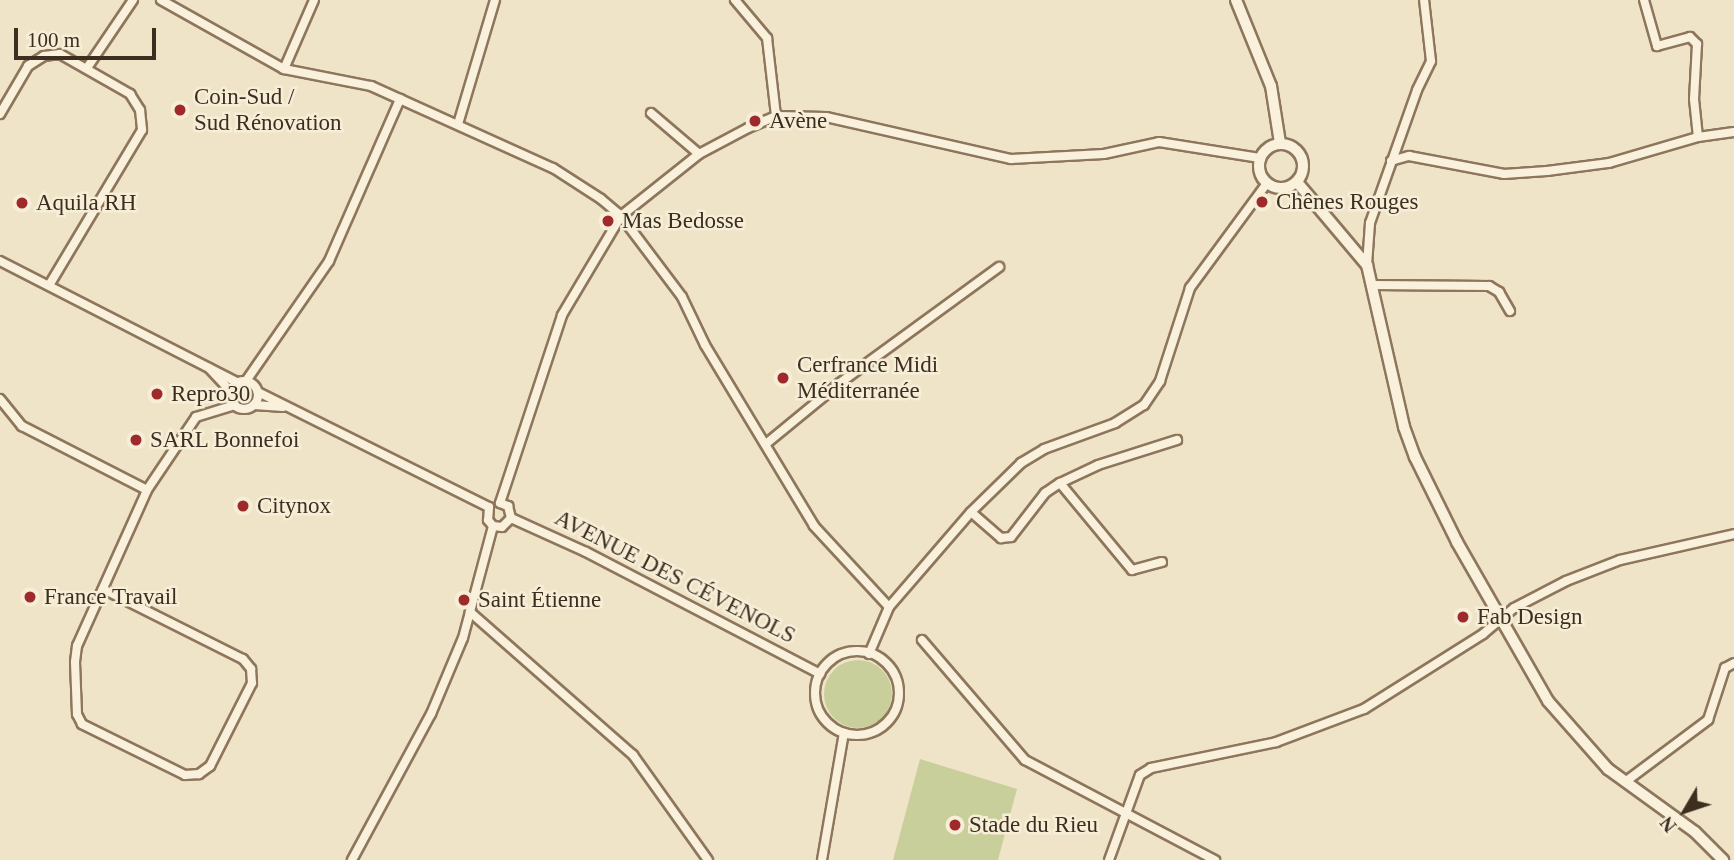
<!DOCTYPE html>
<html>
<head>
<meta charset="utf-8">
<style>
  body { margin:0 }
  #map { position:relative; width:1734px; height:860px; overflow:hidden; background:#f0e4c8; font-family:"Times New Roman",serif }
  div>[style] { position:absolute }
  .green>* { inset:0; background:#c9cf9b }
  .round { border-radius:50% }
  .roads { filter:drop-shadow(2px 0 #8d765c) drop-shadow(-2px 0 #8d765c) drop-shadow(0 2px #8d765c) drop-shadow(0 -2px #8d765c) }
  .minor>* { height:8px; margin:-4px; padding:0 4px; transform-origin:4px; border-radius:4px; background:#faf1dc }
  .minor>.ring { margin:-4px; padding:0; box-sizing:content-box; background:none; border:8px solid #faf1dc; border-radius:50% }
  .tertiary>* { height:10px; margin:-5px; padding:0 5px; transform-origin:5px; border-radius:5px; background:#faf1dc }
  .tertiary>.ring { margin:-5px; padding:0; box-sizing:content-box; background:none; border:10px solid #faf1dc; border-radius:50% }
  .dots>* { width:19px; height:19px; translate:-50% -50%; box-sizing:border-box; border:4px solid #f7eed8; border-radius:50% }
  span { translate:-50% -50%; white-space:nowrap; text-align:center; line-height:1.15; -webkit-text-stroke:5px #f7eed8; paint-order:stroke }
  .poi-label { font-size:23px; color:#3d2e20 }
  .left { translate:0 -50%; text-align:left }
  .street-label { font-size:23px; color:#3d2e20 }
  .north { position:absolute; left:1650px; top:776px; width:70px; height:70px; -webkit-text-stroke:5px #f7eed8; paint-order:stroke; rotate:231deg; font-size:19px; font-weight:700; line-height:28px; text-align:center; color:#3d2e20 }
  .north::after { content:''; display:block; margin:auto; width:24px; height:32px; background:#3d2e20; clip-path:polygon(50% 0,100% 100%,50% 72%,0 100%) }
  .scale { position:absolute; left:14px; top:28px; width:142px; height:32px; box-sizing:border-box; border:4px solid #3d2e20; border-top:0; padding-left:9px; font-size:21px; line-height:24px; white-space:nowrap; color:#3d2e20; -webkit-text-stroke:5px #f7eed8; paint-order:stroke }
</style>
</head>
<body>
<div id="map">
  <div class="green">
    <div class="round" style="left:824px;top:660px;width:68px;height:68px"></div>
    <div style="clip-path:polygon(920px 759px,1017px 789px,998px 860px,893px 860px)"></div>
  </div>
  <div class="roads">
    <div class="minor">
      <div style="left:161px;top:0;width:141px;rotate:29.3deg"></div>
      <div style="left:284px;top:69px;width:89px;rotate:11.1deg"></div>
      <div style="left:371px;top:86px;width:200px;rotate:24.3deg"></div>
      <div style="left:553px;top:168px;width:57px;rotate:32.9deg"></div>
      <div style="left:601px;top:199px;width:26px;rotate:40deg"></div>
      <div style="left:621px;top:216px;width:101px;rotate:53deg"></div>
      <div style="left:682px;top:297px;width:53px;rotate:64.4deg"></div>
      <div style="left:705px;top:345px;width:211px;rotate:58.9deg"></div>
      <div style="left:814px;top:526px;width:110px;rotate:47.2deg"></div>
      <div style="left:735px;top:0;width:50px;rotate:49.9deg"></div>
      <div style="left:767px;top:38px;width:79px;rotate:83.4deg"></div>
      <div style="left:1644px;top:0;width:48px;rotate:74.2deg"></div>
      <div style="left:1657px;top:46px;width:34px;rotate:-15deg"></div>
      <div style="left:1690px;top:37px;width:10px;rotate:45deg"></div>
      <div style="left:1697px;top:44px;width:55px;rotate:93.1deg"></div>
      <div style="left:1694px;top:99px;width:38px;rotate:84deg"></div>
      <div style="left:87px;top:68px;width:82px;rotate:-55.9deg"></div>
      <div style="left:284px;top:69px;width:75px;rotate:-66.5deg"></div>
      <div style="left:651px;top:113px;width:63px;rotate:40.5deg"></div>
      <div style="left:0;top:114px;width:56px;rotate:-59.7deg"></div>
      <div style="left:28px;top:66px;width:19px;rotate:-32deg"></div>
      <div style="left:44px;top:56px;width:16px;rotate:-7deg"></div>
      <div style="left:60px;top:54px;width:81px;rotate:29.7deg"></div>
      <div style="left:130px;top:94px;width:19px;rotate:58deg"></div>
      <div style="left:140px;top:110px;width:20px;rotate:84deg"></div>
      <div style="left:142px;top:130px;width:179px;rotate:120.9deg"></div>
      <div style="left:458px;top:124px;width:129px;rotate:-73.4deg"></div>
      <div style="left:1391px;top:161px;width:19px;rotate:-16deg"></div>
      <div style="left:1409px;top:156px;width:97px;rotate:10.7deg"></div>
      <div style="left:1504px;top:174px;width:43px;rotate:-4deg"></div>
      <div style="left:1547px;top:171px;width:63px;rotate:-7.4deg"></div>
      <div style="left:1609px;top:163px;width:93px;rotate:-16.3deg"></div>
      <div style="left:1698px;top:137px;width:36px;rotate:-8deg"></div>
      <div style="left:0;top:261px;width:267px;rotate:27.1deg"></div>
      <div style="left:1367px;top:265px;width:42px;rotate:-85.9deg"></div>
      <div style="left:1370px;top:223px;width:141px;rotate:-70.5deg"></div>
      <div style="left:1417px;top:90px;width:32px;rotate:-64deg"></div>
      <div style="left:1431px;top:61px;width:61px;rotate:-96.5deg"></div>
      <div style="left:1373px;top:285px;width:116px;rotate:0.5deg"></div>
      <div style="left:1489px;top:286px;width:12px;rotate:31deg"></div>
      <div style="left:1499px;top:292px;width:22px;rotate:60deg"></div>
      <div style="left:209px;top:368px;width:33px;rotate:47deg"></div>
      <div style="left:246px;top:381px;width:146px;rotate:-55.3deg"></div>
      <div style="left:329px;top:261px;width:177px;rotate:-66.3deg"></div>
      <div class="ring" style="left:230px;top:381px;width:20px;height:20px"></div>
      <div style="left:258px;top:392px;width:258px;rotate:26.5deg"></div>
      <div style="left:0;top:399px;width:35px;rotate:51deg"></div>
      <div style="left:22px;top:426px;width:140px;rotate:27.1deg"></div>
      <div style="left:254px;top:405px;width:29px;rotate:4deg"></div>
      <div style="left:767px;top:443px;width:94px;rotate:-39.4deg"></div>
      <div style="left:840px;top:383px;width:197px;rotate:-36.1deg"></div>
      <div style="left:1060px;top:483px;width:113px;rotate:50.4deg"></div>
      <div style="left:1132px;top:570px;width:31px;rotate:-15deg"></div>
      <div style="left:500px;top:503px;width:198px;rotate:-71.7deg"></div>
      <div style="left:562px;top:315px;width:115px;rotate:-59.2deg"></div>
      <div style="left:621px;top:216px;width:100px;rotate:-38.5deg"></div>
      <div style="left:699px;top:154px;width:55px;rotate:-28deg"></div>
      <div style="left:748px;top:128px;width:30px;rotate:-23deg"></div>
      <div style="left:776px;top:116px;width:50px;rotate:1.1deg"></div>
      <div style="left:826px;top:117px;width:190px;rotate:12.8deg"></div>
      <div style="left:1011px;top:159px;width:93px;rotate:-3.1deg"></div>
      <div style="left:1104px;top:154px;width:56px;rotate:-12.3deg"></div>
      <div style="left:1159px;top:142px;width:102px;rotate:9deg"></div>
      <div style="left:500px;top:503px;width:9px;rotate:21deg"></div>
      <div style="left:508px;top:506px;width:12px;rotate:76deg"></div>
      <div style="left:489px;top:507px;width:13px;rotate:94deg"></div>
      <div style="left:488px;top:520px;width:8px;rotate:50deg"></div>
      <div style="left:971px;top:512px;width:40px;rotate:41deg"></div>
      <div style="left:1001px;top:538px;width:10px;rotate:-6deg"></div>
      <div style="left:1011px;top:537px;width:56px;rotate:-52.3deg"></div>
      <div style="left:1045px;top:493px;width:18px;rotate:-34deg"></div>
      <div style="left:1060px;top:483px;width:42px;rotate:-25.3deg"></div>
      <div style="left:1098px;top:465px;width:83px;rotate:-17.6deg"></div>
      <div style="left:511px;top:518px;width:82px;rotate:24.4deg"></div>
      <div style="left:586px;top:552px;width:264px;rotate:27.5deg"></div>
      <div style="left:493px;top:526px;width:9px;rotate:6deg"></div>
      <div style="left:502px;top:527px;width:13px;rotate:-45deg"></div>
      <div style="left:105px;top:590px;width:154px;rotate:26.6deg"></div>
      <div style="left:243px;top:659px;width:13px;rotate:51deg"></div>
      <div style="left:251px;top:669px;width:14px;rotate:86deg"></div>
      <div style="left:252px;top:683px;width:93px;rotate:116.8deg"></div>
      <div style="left:210px;top:766px;width:14px;rotate:144deg"></div>
      <div style="left:199px;top:774px;width:14px;rotate:176deg"></div>
      <div style="left:185px;top:775px;width:115px;rotate:-153.7deg"></div>
      <div style="left:82px;top:724px;width:11px;rotate:-117deg"></div>
      <div style="left:77px;top:714px;width:52px;rotate:-92.2deg"></div>
      <div style="left:75px;top:662px;width:16px;rotate:-83deg"></div>
      <div style="left:77px;top:646px;width:171px;rotate:-65.8deg"></div>
      <div style="left:147px;top:490px;width:88px;rotate:-56.1deg"></div>
      <div style="left:196px;top:417px;width:41px;rotate:-17.1deg"></div>
      <div style="left:470px;top:612px;width:217px;rotate:41.3deg"></div>
      <div style="left:633px;top:755px;width:129px;rotate:54.5deg"></div>
      <div style="left:922px;top:640px;width:158px;rotate:49.4deg"></div>
      <div style="left:1025px;top:760px;width:215px;rotate:27.8deg"></div>
      <div class="ring" style="left:815px;top:651px;width:76px;height:76px"></div>
      <div style="left:869px;top:654px;width:51px;rotate:-66.9deg"></div>
      <div style="left:889px;top:607px;width:125px;rotate:-49.2deg"></div>
      <div style="left:971px;top:512px;width:70px;rotate:-44.4deg"></div>
      <div style="left:1021px;top:463px;width:27px;rotate:-31deg"></div>
      <div style="left:1044px;top:449px;width:76px;rotate:-20.1deg"></div>
      <div style="left:1115px;top:423px;width:34px;rotate:-32deg"></div>
      <div style="left:1144px;top:405px;width:29px;rotate:-56deg"></div>
      <div style="left:1160px;top:381px;width:98px;rotate:-72.1deg"></div>
      <div style="left:1190px;top:288px;width:130px;rotate:-53.7deg"></div>
      <div style="left:1625px;top:782px;width:104px;rotate:-36.8deg"></div>
      <div style="left:1708px;top:720px;width:55px;rotate:-71.9deg"></div>
      <div style="left:1725px;top:668px;width:10px;rotate:-29deg"></div>
      <div style="left:352px;top:860px;width:166px;rotate:-61.6deg"></div>
      <div style="left:431px;top:714px;width:82px;rotate:-67.2deg"></div>
      <div style="left:463px;top:638px;width:116px;rotate:-75deg"></div>
      <div style="left:822px;top:860px;width:129px;rotate:-80.2deg"></div>
      <div style="left:1109px;top:860px;width:90px;rotate:-70deg"></div>
      <div style="left:1140px;top:775px;width:13px;rotate:-32deg"></div>
      <div style="left:1151px;top:768px;width:128px;rotate:-11.7deg"></div>
      <div style="left:1276px;top:742px;width:94px;rotate:-20.6deg"></div>
      <div style="left:1364px;top:709px;width:141px;rotate:-32.2deg"></div>
      <div style="left:1483px;top:634px;width:40px;rotate:-40deg"></div>
      <div style="left:1514px;top:608px;width:59px;rotate:-27.4deg"></div>
      <div style="left:1566px;top:581px;width:58px;rotate:-21.3deg"></div>
      <div style="left:1620px;top:560px;width:117px;rotate:-12.8deg"></div>
    </div>
    <div class="tertiary">
      <div style="left:1236px;top:0;width:93px;rotate:67.9deg"></div>
      <div style="left:1271px;top:86px;width:58px;rotate:81deg"></div>
      <div class="ring" style="left:1259px;top:144px;width:34px;height:34px"></div>
      <div style="left:1297px;top:182px;width:109px;rotate:49.9deg"></div>
      <div style="left:1367px;top:265px;width:166px;rotate:77.1deg"></div>
      <div style="left:1404px;top:427px;width:32px;rotate:70deg"></div>
      <div style="left:1415px;top:457px;width:95px;rotate:63.7deg"></div>
      <div style="left:1457px;top:542px;width:183px;rotate:60.2deg"></div>
      <div style="left:1548px;top:701px;width:91px;rotate:48.6deg"></div>
      <div style="left:1608px;top:769px;width:107px;rotate:35.9deg"></div>
      <div style="left:1695px;top:832px;width:40px;rotate:45deg"></div>
    </div>
  </div>
  <div class="dots">
    <div style="left:180px;top:110px;background:#9e2a2b"></div>
    <div style="left:755px;top:121px;background:#9e2a2b"></div>
    <div style="left:1262px;top:202px;background:#9e2a2b"></div>
    <div style="left:22px;top:203px;background:#9e2a2b"></div>
    <div style="left:608px;top:221px;background:#9e2a2b"></div>
    <div style="left:783px;top:378px;background:#9e2a2b"></div>
    <div style="left:157px;top:394px;background:#9e2a2b"></div>
    <div style="left:136px;top:440px;background:#9e2a2b"></div>
    <div style="left:243px;top:506px;background:#9e2a2b"></div>
    <div style="left:30px;top:597px;background:#9e2a2b"></div>
    <div style="left:464px;top:600px;background:#9e2a2b"></div>
    <div style="left:1463px;top:617px;background:#9e2a2b"></div>
    <div style="left:955px;top:825px;background:#9e2a2b"></div>
  </div>
  <div class="poi-label">
    <span class="left" style="left:194px;top:110px">Coin-Sud /<br>Sud Rénovation</span>
    <span class="left" style="left:769px;top:121px">Avène</span>
    <span class="left" style="left:1276px;top:202px">Chênes Rouges</span>
    <span class="left" style="left:36px;top:203px">Aquila RH</span>
    <span class="left" style="left:622px;top:221px">Mas Bedosse</span>
    <span class="left" style="left:797px;top:378px">Cerfrance Midi<br>Méditerranée</span>
    <span class="left" style="left:171px;top:394px">Repro30</span>
    <span class="left" style="left:150px;top:440px">SARL Bonnefoi</span>
    <span class="left" style="left:257px;top:506px">Citynox</span>
    <span class="left" style="left:44px;top:597px">France Travail</span>
    <span class="left" style="left:478px;top:600px">Saint Étienne</span>
    <span class="left" style="left:1477px;top:617px">Fab Design</span>
    <span class="left" style="left:969px;top:825px">Stade du Rieu</span>
  </div>
  <div class="street-label">
    <span style="left:675px;top:577px;rotate:27deg">AVENUE DES CÉVENOLS</span>
  </div>
  <div class="north">N</div>
  <div class="scale">100 m</div>
</div>
</body>
</html>
